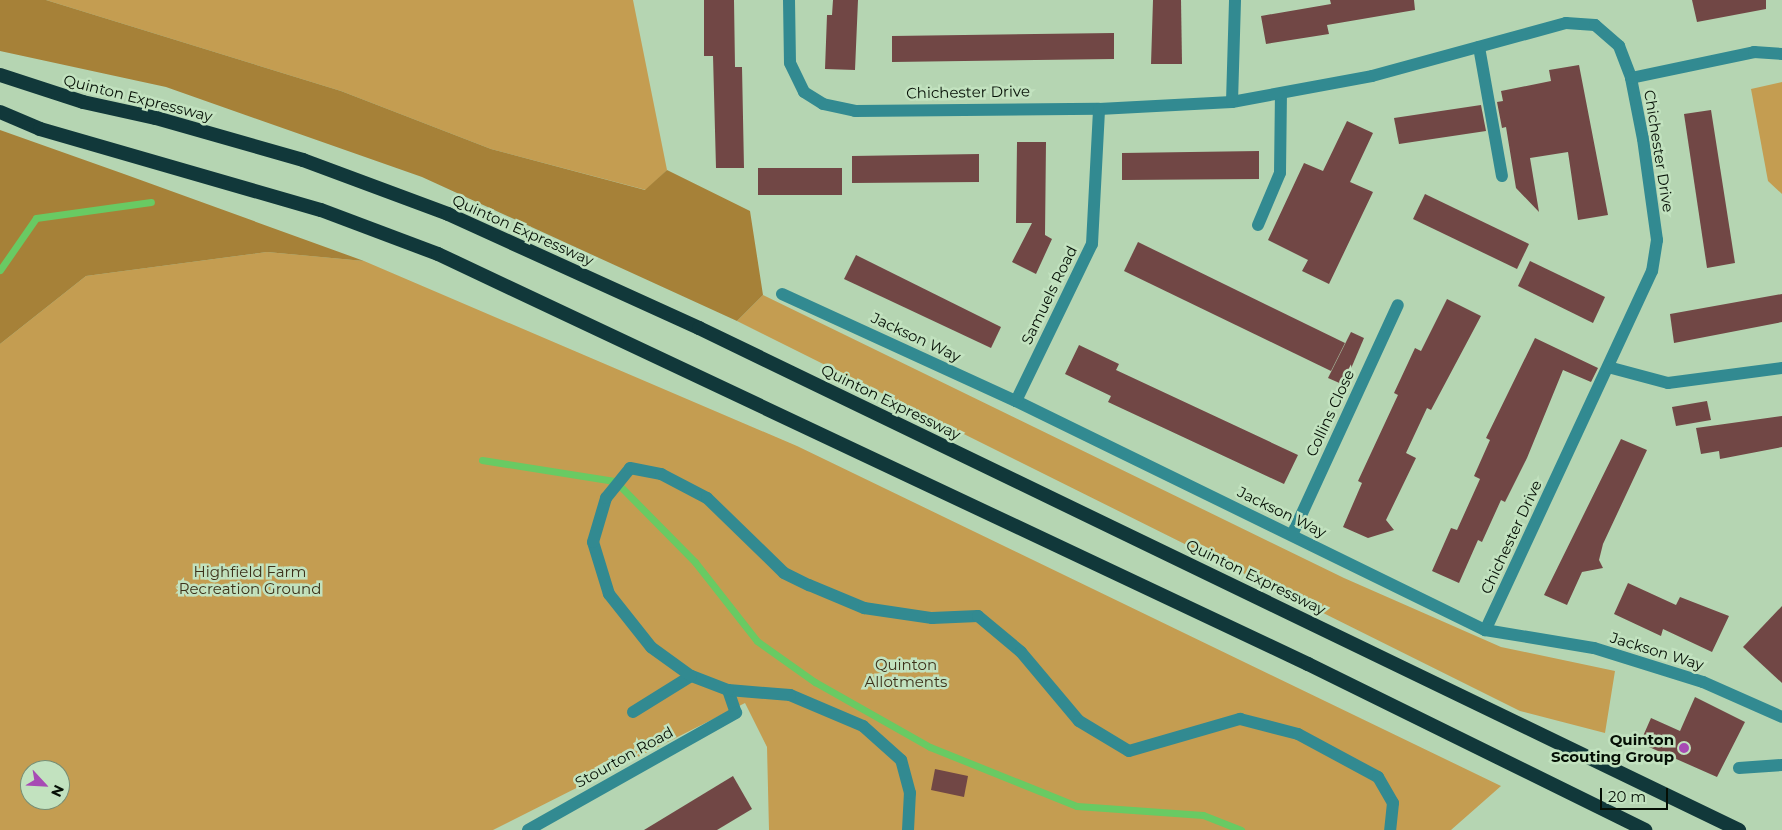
<!DOCTYPE html>
<html>
<head>
<meta charset="utf-8">
<style>
  body { margin:0 }
  #map { position:relative; width:1782px; height:830px; overflow:hidden; background:#b5d5b2; font-family:Montserrat,sans-serif }
  div>[style] { position:absolute }
  .green>* { inset:0; background:#c49d51 }
  .forest>* { inset:0; background:#a68138 }
  .stream>* { height:7px; margin:-3.5px; padding:0 3.5px; transform-origin:3.5px; border-radius:3.5px; background:#69ca63 }
  .building>* { inset:0; background:#714745 }
  .service>* { height:12px; margin:-6px; padding:0 6px; transform-origin:6px; border-radius:6px; background:#328a91 }
  .minor>* { height:12px; margin:-6px; padding:0 6px; transform-origin:6px; border-radius:6px; background:#328a91 }
  .trunk>* { height:14px; margin:-7px; padding:0 7px; transform-origin:7px; border-radius:7px; background:#11383a }
  .dots>* { width:14px; height:14px; translate:-50% -50%; box-sizing:border-box; border:2px solid #c2e2bf; border-radius:50% }
  span { translate:-50% -50%; white-space:nowrap; text-align:center; line-height:1.15; -webkit-text-stroke:5px #c2e2bf; paint-order:stroke }
  .street-label { font-size:15px; color:#050f05 }
  .park-label { font-size:15px; color:#3d311a }
  .poi-label { font-size:15px; color:#050f05; font-weight:700 }
  .right { translate:-100% -50%; text-align:right }
  .north { position:absolute; left:20px; top:760px; width:50px; height:50px; box-sizing:border-box; background:#c2e2bf; border:1px solid #768e75; border-radius:50%; rotate:115deg; font-size:14px; font-weight:700; line-height:20px; text-align:center; color:#050f05 }
  .north::after { content:''; display:block; margin:auto; width:18px; height:22px; background:#a74ab4; clip-path:polygon(50% 0,100% 100%,50% 72%,0 100%) }
  .scale { position:absolute; left:1600px; top:788px; width:68px; height:22px; box-sizing:border-box; border:2px solid #050f05; border-top:0; padding-left:6px; font-size:15px; line-height:18px; white-space:nowrap; color:#050f05; -webkit-text-stroke:4px #c2e2bf; paint-order:stroke }
</style>
</head>
<body>
<div id="map">
  <div class="green">
    <div style="clip-path:polygon(46px 0,633px 0,667px 170px,646px 190px,491px 149px,341px 91px)"></div>
    <div style="clip-path:polygon(1782px 82px,1782px 194px,1768px 181px,1751px 89px)"></div>
    <div style="clip-path:polygon(evenodd,267px 252px,364px 261px,797px 446px,1501px 786px,1451px 830px,769px 830px,767px 747px,745px 703px,493px 830px,0 830px,0 344px,86px 276px,267px 252px,30px 770px,60px 770px,60px 800px,30px 800px,30px 770px)"></div>
    <div style="clip-path:polygon(763px 295px,1344px 578px,1501px 647px,1615px 671px,1605px 733px,1520px 711px,737px 321px)"></div>
  </div>
  <div class="forest">
    <div style="clip-path:polygon(0 0,46px 0,341px 91px,491px 149px,645px 190px,667px 170px,750px 211px,763px 295px,737px 321px,422px 177px,166px 87px,0 51px)"></div>
    <div style="clip-path:polygon(0 130px,124px 174px,364px 261px,267px 252px,86px 276px,0 344px)"></div>
  </div>
  <div class="stream">
    <div style="left:0;top:270px;width:63px;rotate:-55.3deg"></div>
    <div style="left:36px;top:218px;width:116px;rotate:-7.9deg"></div>
    <div style="left:482px;top:460px;width:134px;rotate:9deg"></div>
    <div style="left:622px;top:488px;width:104px;rotate:45.4deg"></div>
    <div style="left:695px;top:562px;width:100px;rotate:51.9deg"></div>
    <div style="left:757px;top:641px;width:71px;rotate:35.3deg"></div>
    <div style="left:815px;top:682px;width:132px;rotate:29.5deg"></div>
    <div style="left:930px;top:747px;width:158px;rotate:21.9deg"></div>
    <div style="left:1077px;top:806px;width:126px;rotate:4.1deg"></div>
    <div style="left:1203px;top:815px;width:41px;rotate:21.5deg"></div>
  </div>
  <div class="building">
    <div style="clip-path:polygon(704px 0,734px 0,735px 67px,742px 67px,744px 168px,716px 168px,713px 56px,704px 56px)"></div>
    <div style="clip-path:polygon(833px 0,858px 0,855px 70px,825px 69px,827px 15px,832px 15px)"></div>
    <div style="clip-path:polygon(1153px 0,1181px 0,1182px 64px,1151px 64px)"></div>
    <div style="clip-path:polygon(1330px 0,1414px 0,1415px 10px,1327px 25px,1329px 34px,1266px 44px,1261px 16px,1331px 4px)"></div>
    <div style="clip-path:polygon(1692px 0,1766px 0,1766px 9px,1697px 22px)"></div>
    <div style="clip-path:polygon(1114px 33px,1114px 59px,892px 62px,892px 36px)"></div>
    <div style="clip-path:polygon(1579px 65px,1608px 215px,1578px 220px,1568px 152px,1530px 158px,1539px 212px,1516px 188px,1506px 127px,1502px 128px,1497px 102px,1503px 101px,1501px 91px,1551px 81px,1549px 70px)"></div>
    <div style="clip-path:polygon(1481px 105px,1486px 131px,1399px 144px,1394px 118px)"></div>
    <div style="clip-path:polygon(1711px 110px,1735px 263px,1707px 268px,1684px 114px)"></div>
    <div style="clip-path:polygon(1347px 121px,1373px 133px,1350px 182px,1373px 192px,1329px 284px,1302px 271px,1308px 260px,1268px 240px,1304px 163px,1323px 171px)"></div>
    <div style="clip-path:polygon(1017px 142px,1046px 142px,1045px 235px,1052px 239px,1036px 274px,1012px 262px,1032px 223px,1016px 223px)"></div>
    <div style="clip-path:polygon(1259px 151px,1259px 179px,1122px 180px,1122px 153px)"></div>
    <div style="clip-path:polygon(979px 154px,979px 182px,852px 183px,852px 156px)"></div>
    <div style="clip-path:polygon(758px 168px,842px 168px,842px 195px,758px 195px)"></div>
    <div style="clip-path:polygon(1425px 194px,1529px 244px,1517px 269px,1413px 219px)"></div>
    <div style="clip-path:polygon(1138px 242px,1345px 343px,1331px 371px,1124px 271px)"></div>
    <div style="clip-path:polygon(856px 255px,1001px 327px,991px 348px,844px 279px)"></div>
    <div style="clip-path:polygon(1530px 261px,1605px 297px,1593px 323px,1518px 286px)"></div>
    <div style="clip-path:polygon(1782px 294px,1782px 322px,1674px 343px,1670px 314px)"></div>
    <div style="clip-path:polygon(1447px 299px,1481px 316px,1431px 410px,1427px 408px,1406px 453px,1416px 458px,1386px 520px,1394px 530px,1368px 538px,1343px 527px,1362px 483px,1358px 481px,1398px 395px,1394px 393px,1415px 348px,1421px 351px)"></div>
    <div style="clip-path:polygon(1351px 332px,1364px 338px,1344px 385px,1328px 378px)"></div>
    <div style="clip-path:polygon(1535px 338px,1598px 368px,1591px 382px,1563px 370px,1527px 458px,1505px 502px,1501px 500px,1482px 542px,1478px 540px,1459px 583px,1432px 571px,1451px 528px,1457px 530px,1480px 479px,1474px 476px,1490px 440px,1486px 438px)"></div>
    <div style="clip-path:polygon(1079px 345px,1119px 364px,1116px 370px,1298px 455px,1284px 484px,1108px 402px,1111px 396px,1065px 374px)"></div>
    <div style="clip-path:polygon(1707px 401px,1711px 420px,1676px 426px,1672px 407px)"></div>
    <div style="clip-path:polygon(1782px 416px,1782px 447px,1720px 459px,1719px 451px,1701px 454px,1696px 428px)"></div>
    <div style="clip-path:polygon(1621px 439px,1647px 450px,1603px 544px,1599px 560px,1603px 568px,1582px 572px,1567px 605px,1544px 595px)"></div>
    <div style="clip-path:polygon(1628px 583px,1676px 605px,1680px 597px,1729px 616px,1712px 652px,1663px 629px,1661px 636px,1614px 614px)"></div>
    <div style="clip-path:polygon(1782px 606px,1782px 683px,1743px 647px)"></div>
    <div style="clip-path:polygon(1695px 697px,1745px 722px,1717px 777px,1640px 743px,1651px 718px,1680px 731px)"></div>
    <div style="clip-path:polygon(935px 769px,968px 776px,964px 797px,931px 790px)"></div>
    <div style="clip-path:polygon(733px 776px,752px 809px,717px 830px,644px 830px)"></div>
  </div>
  <div class="service">
    <div style="left:1479px;top:47px;width:131px;rotate:79.9deg"></div>
    <div style="left:1258px;top:225px;width:56px;rotate:-67.1deg"></div>
    <div style="left:1280px;top:173px;width:77px;rotate:-89.3deg"></div>
    <div style="left:728px;top:690px;width:24px;rotate:71deg"></div>
    <div style="left:633px;top:712px;width:68px;rotate:-31.8deg"></div>
    <div style="left:1739px;top:768px;width:43px;rotate:-4deg"></div>
    <div style="left:908px;top:830px;width:37px;rotate:-87deg"></div>
    <div style="left:910px;top:793px;width:34px;rotate:-105deg"></div>
    <div style="left:901px;top:760px;width:51px;rotate:-138.2deg"></div>
    <div style="left:863px;top:726px;width:79px;rotate:-157deg"></div>
    <div style="left:790px;top:695px;width:62px;rotate:-175.4deg"></div>
    <div style="left:728px;top:690px;width:40px;rotate:-159deg"></div>
    <div style="left:691px;top:676px;width:49px;rotate:-144.1deg"></div>
    <div style="left:651px;top:647px;width:68px;rotate:-128.4deg"></div>
    <div style="left:609px;top:594px;width:54px;rotate:-107.1deg"></div>
    <div style="left:593px;top:542px;width:46px;rotate:-73.5deg"></div>
    <div style="left:606px;top:498px;width:38px;rotate:-51deg"></div>
    <div style="left:630px;top:468px;width:32px;rotate:11deg"></div>
    <div style="left:661px;top:474px;width:52px;rotate:27.6deg"></div>
    <div style="left:707px;top:498px;width:107px;rotate:44.2deg"></div>
    <div style="left:784px;top:573px;width:28px;rotate:26deg"></div>
    <div style="left:809px;top:585px;width:60px;rotate:22.7deg"></div>
    <div style="left:864px;top:608px;width:69px;rotate:8.4deg"></div>
    <div style="left:932px;top:618px;width:46px;rotate:-2.5deg"></div>
    <div style="left:978px;top:616px;width:56px;rotate:39.9deg"></div>
    <div style="left:1021px;top:652px;width:90px;rotate:50deg"></div>
    <div style="left:1079px;top:721px;width:58px;rotate:31deg"></div>
    <div style="left:1129px;top:751px;width:116px;rotate:-16.1deg"></div>
    <div style="left:1240px;top:719px;width:60px;rotate:14.5deg"></div>
    <div style="left:1298px;top:734px;width:91px;rotate:28.3deg"></div>
    <div style="left:1378px;top:777px;width:30px;rotate:60deg"></div>
    <div style="left:1393px;top:803px;width:27px;rotate:96deg"></div>
  </div>
  <div class="minor">
    <div style="left:789px;top:0;width:63px;rotate:89.1deg"></div>
    <div style="left:790px;top:63px;width:32px;rotate:64deg"></div>
    <div style="left:804px;top:92px;width:22px;rotate:32deg"></div>
    <div style="left:823px;top:104px;width:33px;rotate:12deg"></div>
    <div style="left:855px;top:111px;width:244px;rotate:-0.5deg"></div>
    <div style="left:1099px;top:109px;width:133px;rotate:-3deg"></div>
    <div style="left:1232px;top:102px;width:142px;rotate:-10.5deg"></div>
    <div style="left:1372px;top:76px;width:201px;rotate:-15.3deg"></div>
    <div style="left:1566px;top:23px;width:29px;rotate:4deg"></div>
    <div style="left:1595px;top:25px;width:32px;rotate:41deg"></div>
    <div style="left:1619px;top:46px;width:34px;rotate:69deg"></div>
    <div style="left:1631px;top:78px;width:62px;rotate:78.9deg"></div>
    <div style="left:1643px;top:139px;width:102px;rotate:82.1deg"></div>
    <div style="left:1657px;top:240px;width:31px;rotate:99deg"></div>
    <div style="left:1652px;top:271px;width:396px;rotate:114.9deg"></div>
    <div style="left:1631px;top:78px;width:126px;rotate:-11.9deg"></div>
    <div style="left:1754px;top:52px;width:28px;rotate:4deg"></div>
    <div style="left:1232px;top:102px;width:102px;rotate:-88.3deg"></div>
    <div style="left:782px;top:294px;width:257px;rotate:24.6deg"></div>
    <div style="left:1016px;top:401px;width:522px;rotate:26.03deg"></div>
    <div style="left:1485px;top:630px;width:110px;rotate:9.4deg"></div>
    <div style="left:1594px;top:648px;width:114px;rotate:17.3deg"></div>
    <div style="left:1703px;top:682px;width:86px;rotate:23.9deg"></div>
    <div style="left:1608px;top:367px;width:62px;rotate:14.9deg"></div>
    <div style="left:1668px;top:383px;width:115px;rotate:-7.5deg"></div>
    <div style="left:1016px;top:401px;width:174px;rotate:-64.2deg"></div>
    <div style="left:1092px;top:244px;width:135px;rotate:-87deg"></div>
    <div style="left:1292px;top:535px;width:253px;rotate:-65.3deg"></div>
    <div style="left:528px;top:830px;width:239px;rotate:-29.4deg"></div>
  </div>
  <div class="trunk">
    <div style="left:0;top:75px;width:87px;rotate:18deg"></div>
    <div style="left:83px;top:102px;width:75px;rotate:12.4deg"></div>
    <div style="left:156px;top:118px;width:153px;rotate:15.9deg"></div>
    <div style="left:303px;top:160px;width:155px;rotate:20.4deg"></div>
    <div style="left:448px;top:214px;width:276px;rotate:24.4deg"></div>
    <div style="left:699px;top:328px;width:1155px;rotate:25.77deg"></div>
    <div style="left:0;top:112px;width:43px;rotate:23deg"></div>
    <div style="left:40px;top:129px;width:292px;rotate:16.1deg"></div>
    <div style="left:321px;top:210px;width:125px;rotate:20.6deg"></div>
    <div style="left:438px;top:254px;width:962px;rotate:25.23deg"></div>
    <div style="left:1308px;top:664px;width:376px;rotate:26.2deg"></div>
  </div>
  <div class="dots">
    <div style="left:1684px;top:748px;background:#a74ab4"></div>
  </div>
  <div class="street-label">
    <span style="left:968px;top:92px;rotate:-1deg">Chichester Drive</span>
    <span style="left:138px;top:98px;rotate:14deg">Quinton Expressway</span>
    <span style="left:1659px;top:151px;rotate:81deg">Chichester Drive</span>
    <span style="left:523px;top:230px;rotate:24deg">Quinton Expressway</span>
    <span style="left:1049px;top:295px;rotate:-64deg">Samuels Road</span>
    <span style="left:916px;top:337px;rotate:25deg">Jackson Way</span>
    <span style="left:891px;top:402px;rotate:26deg">Quinton Expressway</span>
    <span style="left:1330px;top:413px;rotate:-65deg">Collins Close</span>
    <span style="left:1282px;top:512px;rotate:26deg">Jackson Way</span>
    <span style="left:1511px;top:537px;rotate:-65deg">Chichester Drive</span>
    <span style="left:1256px;top:577px;rotate:26deg">Quinton Expressway</span>
    <span style="left:1657px;top:651px;rotate:17deg">Jackson Way</span>
    <span style="left:624px;top:757px;rotate:-29deg">Stourton Road</span>
  </div>
  <div class="park-label">
    <span style="left:250px;top:580px">Highfield Farm<br>Recreation Ground</span>
    <span style="left:906px;top:673px">Quinton<br>Allotments</span>
  </div>
  <div class="poi-label">
    <span class="right" style="left:1674px;top:748px">Quinton<br>Scouting Group</span>
  </div>
  <div class="north">N</div>
  <div class="scale">20 m</div>
</div>
</body>
</html>
